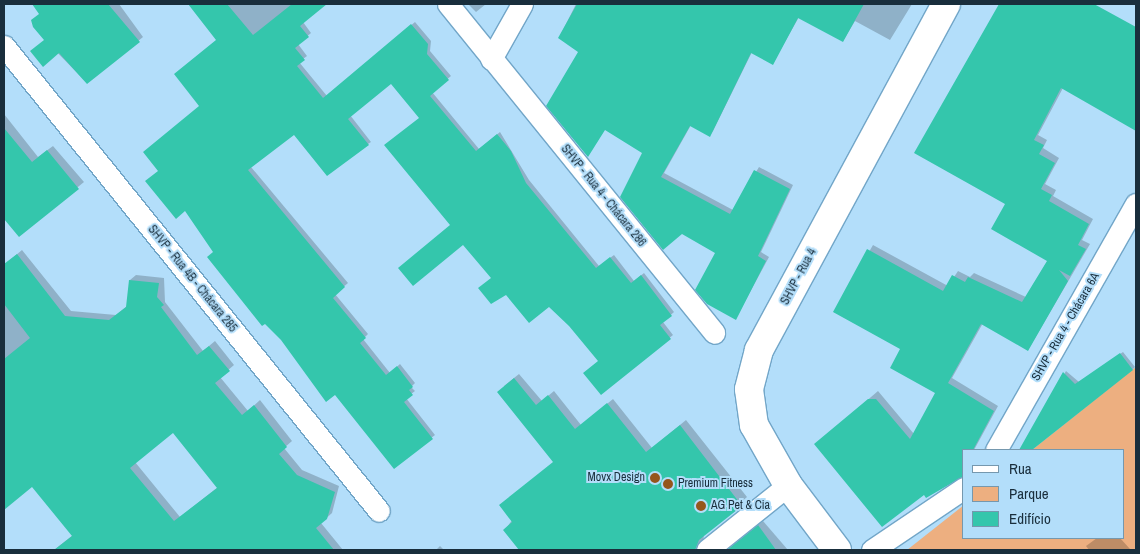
<!DOCTYPE html>
<html>
<head>
<meta charset="utf-8">
<style>
  body { margin:0 }
  #map { position:relative; width:1140px; height:554px; overflow:hidden; background:#b3defa; font-family:"Archivo Narrow",sans-serif }
  div>[style] { position:absolute }
  .green>* { inset:0; background:#edaf80 }
  .shadow>* { inset:0; background:#0003 }
  .building>* { inset:0; background:#34c6ac }
  .roads { filter:drop-shadow(1px 0 #72a6c8) drop-shadow(-1px 0 #72a6c8) drop-shadow(0 1px #72a6c8) drop-shadow(0 -1px #72a6c8) }
  .street>* { height:21px; margin:-10.5px; padding:0 10.5px; transform-origin:10.5px; border-radius:10.5px; background:#fff }
  .secondary>* { height:28px; margin:-14px; padding:0 14px; transform-origin:14px; border-radius:14px; background:#fff }
  .dots>* { width:14px; height:14px; translate:-50% -50%; box-sizing:border-box; border:2px solid #b3defa; border-radius:50% }
  span { translate:-50% -50%; white-space:nowrap; text-align:center; line-height:1.15; -webkit-text-stroke:4px #b3defa; paint-order:stroke }
  .street-label { font-size:12px; color:#192e3c }
  .poi-label { font-size:12px; color:#192e3c }
  .right { translate:-100% -50%; text-align:right }
  .left { translate:0 -50%; text-align:left }
  .frame { position:absolute; inset:0; border:5px solid #192e3c; pointer-events:none }
  .legend { position:absolute; left:962px; top:449px; width:162px; height:90px; box-sizing:border-box; background:#b3defa; border:1px solid #7598ae; margin:0; padding:6px 9px; list-style:none; font-size:15px; color:#192e3c }
  .legend li { display:flex; align-items:center; gap:10px; height:25px }
  .legend b { width:25px; border:1px solid #7598ae }
</style>
</head>
<body>
<div id="map">
  <div class="green">
    <div style="clip-path:polygon(1136px 367px,1136px 550px,907px 550px,964px 505px,964px 538px,1124px 538px,1124px 450px,1032px 450px)"></div>
  </div>
  <div class="shadow">
    <div style="clip-path:polygon(33px 4px,119px 4px,143px 37px,87px 83px,45px 40px,41px 13px)"></div>
    <div style="clip-path:polygon(190px 4px,325px 4px,303px 22px,311px 33px,298px 44px,307px 56px,299px 62px,327px 96px,415px 22px,431px 41px,430px 51px,451px 76px,432px 92px,479px 149px,500px 132px,529px 180px,599px 266px,614px 255px,634px 281px,644px 273px,674px 312px,663px 322px,673px 335px,601px 394px,600px 361px,570px 325px,549px 305px,492px 278px,452px 225px,420px 118px,391px 82px,350px 115px,371px 142px,368px 144px,294px 133px,251px 167px,348px 283px,335px 294px,368px 334px,363px 339px,390px 373px,400px 364px,415px 383px,411px 387px,415px 391px,406px 398px,435px 435px,394px 467px,336px 393px,281px 339px,160px 170px,201px 106px,217px 40px)"></div>
    <div style="clip-path:polygon(468px 4px,486px 4px,476px 12px)"></div>
    <div style="clip-path:polygon(576px 4px,699px 4px,721px 16px,727px 4px,912px 4px,890px 40px,855px 21px,843px 41px,799px 17px,773px 63px,752px 52px,713px 131px,710px 135px,691px 125px,664px 173px,733px 210px,759px 167px,793px 185px,761px 252px,769px 257px,736px 318px,717px 253px,682px 233px,644px 153px,605px 129px,588px 155px,580px 51px,559px 38px)"></div>
    <div style="clip-path:polygon(1001px 4px,1085px 4px,1083px 8px,1136px 38px,1136px 130px,1063px 88px,1038px 135px,1047px 140px,1043px 148px,1059px 158px,1045px 184px,1056px 190px,1053px 196px,1093px 219px,1082px 240px,1090px 244px,1028px 350px,983px 323px,952px 378px,998px 406px,974px 450px,964px 450px,964px 476px,924px 493px,821px 440px,878px 391px,914px 434px,937px 393px,902px 349px,834px 312px,873px 245px,948px 286px,958px 271px,970px 277px,974px 273px,1026px 297px,1048px 260px,1007px 203px,916px 153px)"></div>
    <div style="clip-path:polygon(4px 114px,38px 157px,53px 146px,84px 182px,19px 235px,4px 217px)"></div>
    <div style="clip-path:polygon(evenodd,22px 250px,71px 311px,116px 315px,127px 306px,130px 280px,136px 275px,164px 278px,165px 302px,203px 351px,215px 341px,234px 365px,220px 377px,248px 411px,260px 400px,292px 441px,284px 448px,302px 470px,339px 486px,332px 513px,321px 523px,343px 550px,54px 550px,73px 535px,32px 485px,4px 506px,4px 265px,22px 250px,173px 432px,218px 487px,180px 517px,135px 462px,173px 432px)"></div>
    <div style="clip-path:polygon(1123px 352px,1135px 367px,1132px 370px,1030px 450px,1021px 450px,1066px 371px,1079px 382px)"></div>
    <div style="clip-path:polygon(519px 374px,542px 401px,554px 391px,581px 425px,613px 399px,652px 448px,686px 420px,747px 497px,704px 535px,702px 550px,521px 550px,505px 530px,554px 462px,504px 386px)"></div>
    <div style="clip-path:polygon(763px 521px,788px 550px,727px 550px)"></div>
    <div style="clip-path:polygon(1097px 538px,1120px 538px,1130px 549px,1089px 550px,1086px 546px)"></div>
    <div style="clip-path:polygon(440px 546px,444px 550px,436px 550px)"></div>
  </div>
  <div class="building">
    <div style="clip-path:polygon(32px 4px,108px 4px,140px 42px,87px 84px,59px 53px,43px 67px,30px 51px,44px 40px,33px 27px,31px 20px,39px 14px)"></div>
    <div style="clip-path:polygon(188px 4px,227px 4px,253px 35px,292px 4px,327px 4px,300px 26px,309px 37px,295px 48px,305px 60px,297px 66px,323px 98px,411px 24px,428px 44px,427px 54px,449px 80px,430px 96px,476px 151px,497px 134px,511px 151px,526px 183px,596px 268px,610px 257px,631px 283px,641px 275px,672px 316px,660px 325px,671px 339px,601px 395px,583px 373px,598px 361px,569px 326px,549px 307px,529px 323px,506px 295px,491px 304px,478px 288px,491px 278px,463px 245px,413px 286px,398px 268px,450px 225px,384px 145px,419px 118px,391px 84px,348px 119px,369px 145px,327px 176px,294px 135px,248px 170px,345px 287px,333px 298px,366px 338px,360px 343px,386px 375px,397px 366px,413px 387px,409px 390px,413px 395px,404px 402px,433px 439px,394px 469px,335px 395px,326px 402px,281px 340px,265px 324px,262px 326px,207px 257px,213px 252px,185px 211px,176px 219px,145px 181px,158px 171px,143px 152px,199px 106px,174px 74px,216px 40px)"></div>
    <div style="clip-path:polygon(577px 4px,864px 4px,843px 42px,798px 18px,773px 65px,751px 53px,710px 137px,690px 126px,661px 177px,730px 214px,754px 170px,790px 189px,758px 256px,766px 261px,736px 320px,707px 304px,695px 290px,715px 253px,682px 234px,663px 250px,620px 197px,642px 153px,605px 130px,588px 157px,546px 106px,578px 52px,558px 38px)"></div>
    <div style="clip-path:polygon(999px 4px,1094px 4px,1136px 27px,1136px 131px,1061px 88px,1034px 140px,1044px 145px,1039px 154px,1055px 163px,1041px 189px,1052px 195px,1049px 201px,1089px 224px,1078px 245px,1086px 249px,1070px 276px,1059px 270px,1068px 281px,1028px 351px,981px 324px,948px 383px,994px 411px,973px 450px,964px 450px,964px 476px,926px 498px,924px 495px,882px 527px,814px 444px,868px 399px,876px 399px,910px 439px,935px 393px,890px 368px,900px 349px,833px 312px,867px 249px,943px 291px,952px 275px,965px 282px,968px 277px,1022px 302px,1047px 261px,991px 229px,1005px 204px,914px 153px)"></div>
    <div style="clip-path:polygon(4px 128px,32px 162px,47px 150px,79px 189px,19px 237px,4px 219px)"></div>
    <div style="clip-path:polygon(evenodd,17px 254px,65px 316px,109px 320px,126px 307px,129px 280px,159px 283px,157px 297px,164px 305px,161px 307px,197px 355px,209px 346px,230px 371px,215px 383px,242px 415px,254px 405px,287px 447px,279px 454px,297px 475px,335px 492px,327px 519px,316px 528px,334px 550px,54px 550px,72px 536px,32px 487px,4px 510px,4px 359px,30px 338px,4px 304px,4px 264px,17px 254px,173px 433px,217px 488px,174px 521px,130px 468px,173px 433px)"></div>
    <div style="clip-path:polygon(1120px 353px,1133px 370px,1032px 450px,1019px 450px,1063px 372px,1075px 384px)"></div>
    <div style="clip-path:polygon(514px 378px,536px 405px,548px 395px,575px 429px,607px 403px,646px 452px,680px 425px,742px 506px,699px 540px,695px 550px,519px 550px,503px 530px,512px 522px,499px 505px,553px 462px,497px 392px)"></div>
    <div style="clip-path:polygon(758px 525px,776px 550px,727px 550px)"></div>
  </div>
  <div class="roads">
    <div class="street">
      <div style="left:448px;top:4px;width:423px;rotate:51deg"></div>
      <div style="left:4px;top:46px;width:597px;rotate:51.12deg"></div>
      <div style="left:491px;top:59px;width:63px;rotate:-60.6deg"></div>
      <div style="left:996px;top:450px;width:283px;rotate:-60.4deg"></div>
      <div style="left:707px;top:550px;width:104px;rotate:-38.7deg"></div>
      <div style="left:872px;top:550px;width:111px;rotate:-34deg"></div>
    </div>
    <div class="secondary">
      <div style="left:837px;top:550px;width:81px;rotate:-127deg"></div>
      <div style="left:788px;top:485px;width:69px;rotate:-119.5deg"></div>
      <div style="left:754px;top:425px;width:36px;rotate:-98deg"></div>
      <div style="left:749px;top:389px;width:40px;rotate:-75.6deg"></div>
      <div style="left:759px;top:350px;width:393px;rotate:-61.6deg"></div>
    </div>
  </div>
  <div class="dots">
    <div style="left:655px;top:478px;background:#95561d"></div>
    <div style="left:668px;top:484px;background:#95561d"></div>
    <div style="left:701px;top:506px;background:#95561d"></div>
  </div>
  <div class="street-label">
    <span style="left:603px;top:196px;rotate:51deg">SHVP - Rua 4 - Chácara 286</span>
    <span style="left:799px;top:277px;rotate:-62deg">SHVP - Rua 4</span>
    <span style="left:192px;top:279px;rotate:51deg">SHVP - Rua 4B - Chácara 285</span>
    <span style="left:1066px;top:327px;rotate:-60deg">SHVP - Rua 4 - Chácara 6A</span>
  </div>
  <div class="poi-label">
    <span class="right" style="left:645px;top:478px">Movx Design</span>
    <span class="left" style="left:678px;top:484px">Premium Fitness</span>
    <span class="left" style="left:711px;top:506px">AG Pet &amp; Cia</span>
  </div>
  <div class="frame"></div>
  <ul class="legend">
  <li><b style="height:6px;background:#fff"></b>Rua</li>
  <li><b style="height:14px;background:#edaf80"></b>Parque</li>
  <li><b style="height:14px;background:#34c6ac"></b>Edifício</li>
  </ul>
</div>
</body>
</html>
